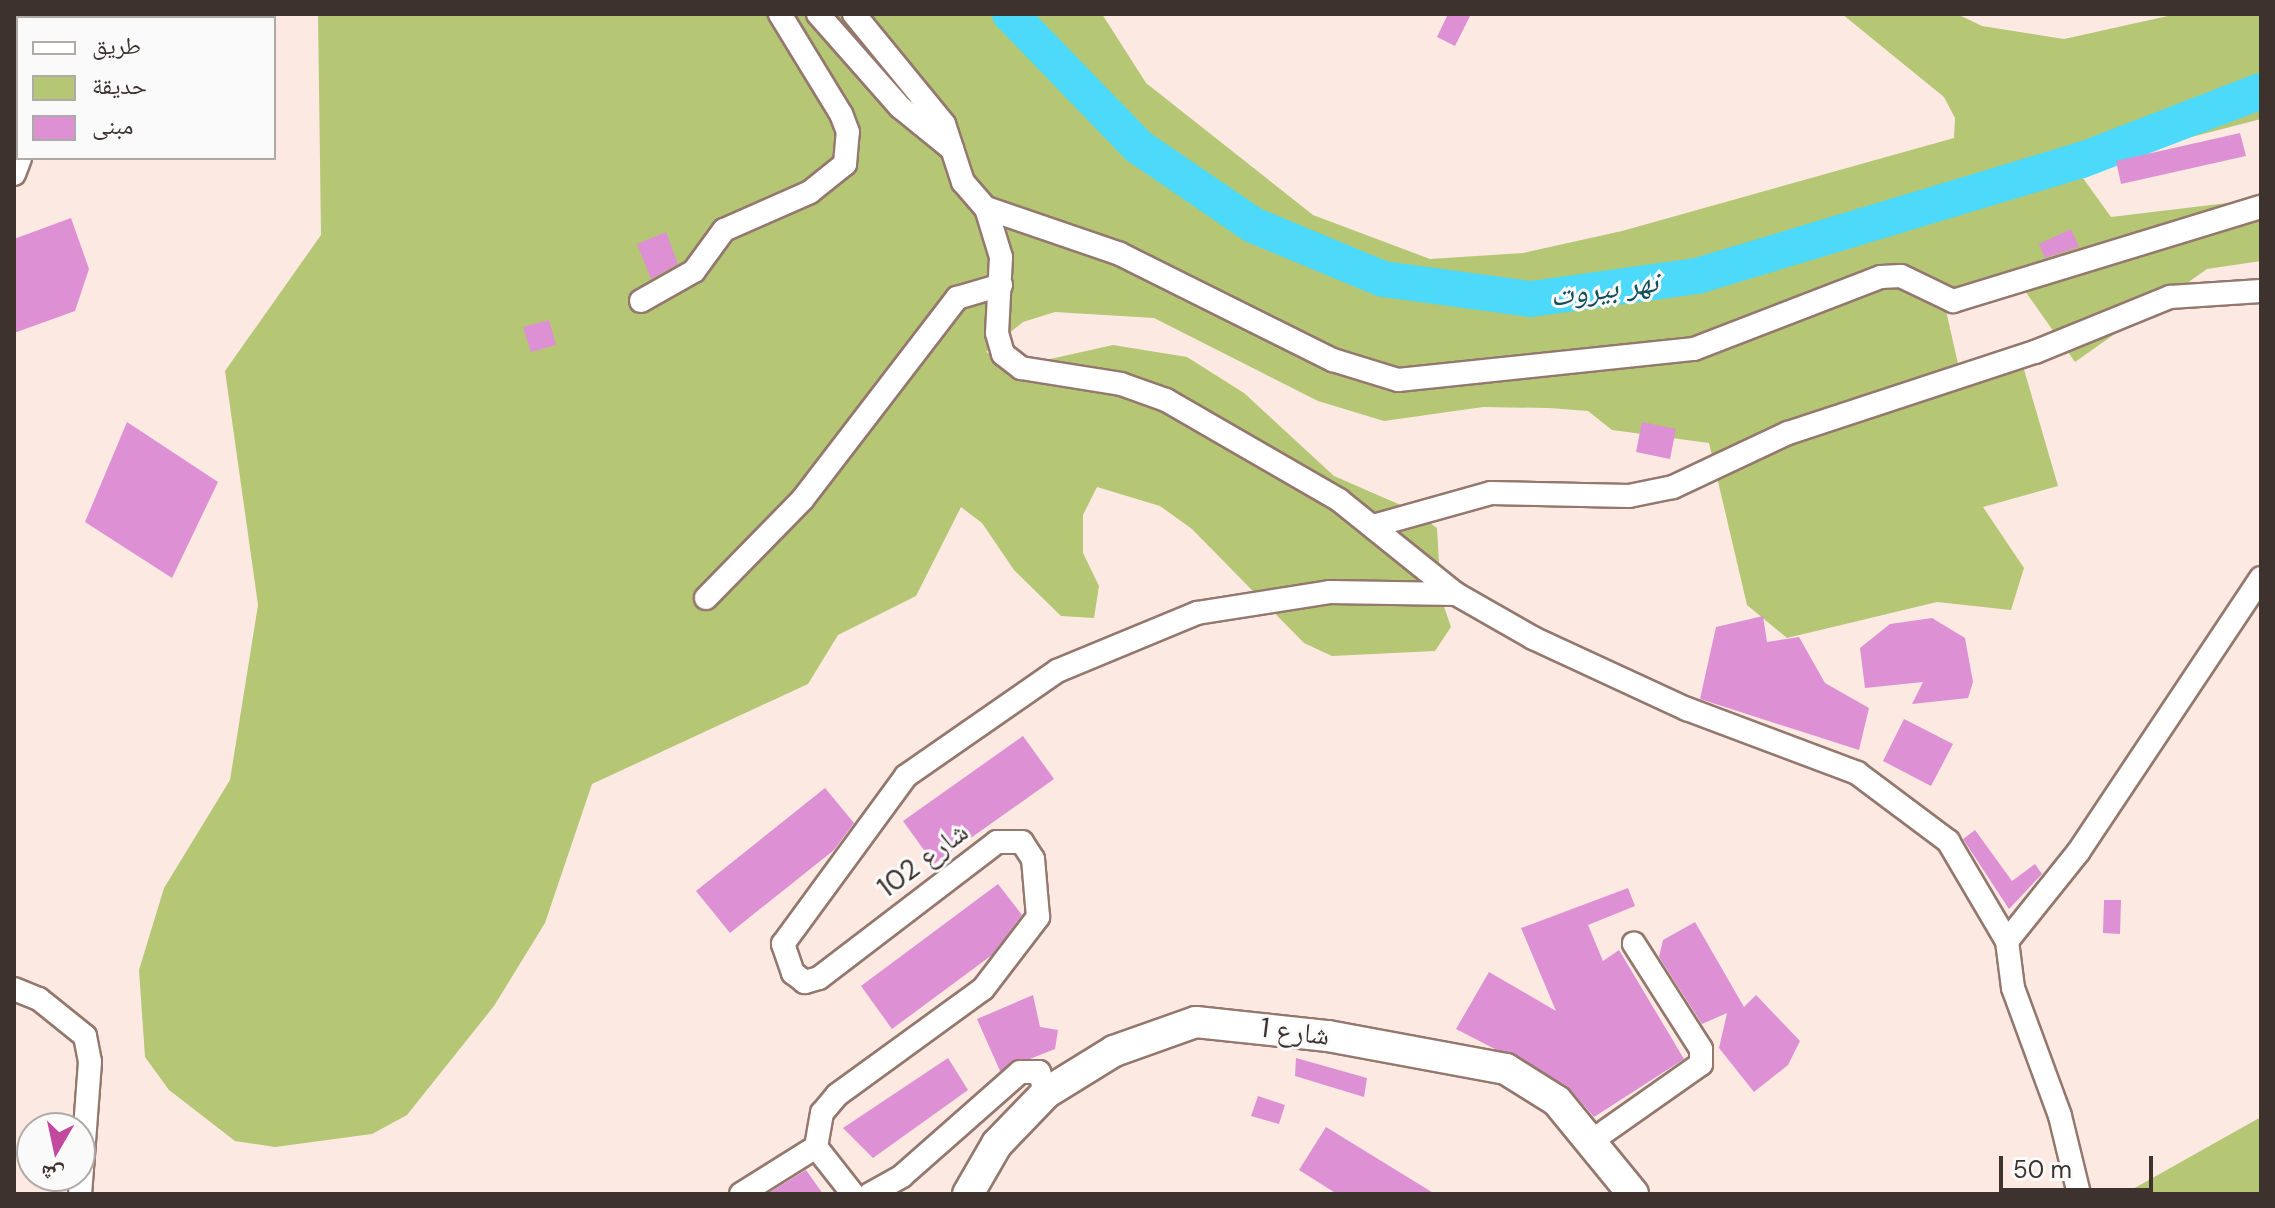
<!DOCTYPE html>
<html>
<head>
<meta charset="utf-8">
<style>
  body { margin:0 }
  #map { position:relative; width:2275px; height:1208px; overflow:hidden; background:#fce9e2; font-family:"DM Sans","Noto Naskh Arabic",sans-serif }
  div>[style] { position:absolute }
  .green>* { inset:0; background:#b5c674 }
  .river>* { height:36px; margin:-18px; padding:0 18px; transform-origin:18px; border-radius:18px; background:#4ddafa }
  .building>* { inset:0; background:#dd90d3 }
  .roads { filter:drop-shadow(2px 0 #94786e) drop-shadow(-2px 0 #94786e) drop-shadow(0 2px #94786e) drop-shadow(0 -2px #94786e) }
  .street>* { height:22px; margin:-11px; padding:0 11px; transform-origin:11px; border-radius:11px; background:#fff }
  .secondary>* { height:30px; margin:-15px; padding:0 15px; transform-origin:15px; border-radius:15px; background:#fff }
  span { translate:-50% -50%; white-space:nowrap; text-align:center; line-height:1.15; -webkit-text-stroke:6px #fafafa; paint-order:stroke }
  .street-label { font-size:28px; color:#3e322e }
  .water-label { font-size:30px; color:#124e5c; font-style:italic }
  .frame { position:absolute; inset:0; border:16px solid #3e322e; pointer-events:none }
  .legend { position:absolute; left:16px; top:16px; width:260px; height:144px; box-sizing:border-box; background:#fafafa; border:2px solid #afaaa8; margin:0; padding:10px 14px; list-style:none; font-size:24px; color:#3e322e }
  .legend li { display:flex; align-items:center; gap:16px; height:40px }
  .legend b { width:40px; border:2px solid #afaaa8 }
  .north { position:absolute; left:16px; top:1112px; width:80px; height:80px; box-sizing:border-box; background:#fafafa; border:2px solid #afaaa8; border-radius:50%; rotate:189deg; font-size:22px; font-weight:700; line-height:32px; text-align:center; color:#3e322e }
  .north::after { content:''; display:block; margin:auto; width:28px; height:36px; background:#c14a9f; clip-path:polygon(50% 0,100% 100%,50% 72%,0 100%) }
  .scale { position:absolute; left:1999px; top:1156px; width:154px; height:36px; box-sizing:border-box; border:4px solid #3e322e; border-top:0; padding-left:10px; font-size:24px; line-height:28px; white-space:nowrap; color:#3e322e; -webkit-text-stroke:6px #fafafa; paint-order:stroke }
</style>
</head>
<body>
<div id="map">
  <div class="green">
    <div style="clip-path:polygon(318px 14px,1102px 14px,1146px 83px,1313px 215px,1430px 259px,1523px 253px,1622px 231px,1954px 138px,1955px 118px,1944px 97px,1842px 14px,1957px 14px,1982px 26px,2064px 39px,2177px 14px,2261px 14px,2261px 119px,2075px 167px,2111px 217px,2261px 199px,2261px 261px,2207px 269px,2075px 362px,2016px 278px,1945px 306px,1963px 386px,2023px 366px,2058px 486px,1983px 507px,2024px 568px,2011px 610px,1937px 602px,1787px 638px,1747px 605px,1709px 443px,1612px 430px,1588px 411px,1549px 408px,1483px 407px,1384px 421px,1318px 401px,1154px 318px,1055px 312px,1023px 322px,986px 352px,1019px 366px,1113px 345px,1187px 357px,1244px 393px,1334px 476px,1412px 510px,1437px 528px,1441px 598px,1451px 627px,1435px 651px,1332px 656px,1304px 643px,1192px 529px,1160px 506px,1097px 487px,1083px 515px,1083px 553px,1099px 586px,1094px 618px,1061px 616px,1014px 570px,982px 523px,961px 507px,916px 596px,838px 635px,808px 684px,592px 784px,545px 923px,494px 1006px,407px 1115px,372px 1134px,275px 1147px,235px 1141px,169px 1090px,145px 1057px,139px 970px,164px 888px,230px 780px,258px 605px,225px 371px,321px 235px)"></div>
    <div style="clip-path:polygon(2261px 1117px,2261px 1194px,2124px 1194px)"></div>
  </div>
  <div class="river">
    <div style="left:1010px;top:14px;width:185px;rotate:45.9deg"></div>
    <div style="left:1139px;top:147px;width:138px;rotate:34.4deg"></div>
    <div style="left:1253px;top:225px;width:141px;rotate:22.6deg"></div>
    <div style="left:1383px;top:279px;width:149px;rotate:7.7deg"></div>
    <div style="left:1531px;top:299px;width:168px;rotate:-7.9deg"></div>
    <div style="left:1697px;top:276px;width:402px;rotate:-16.8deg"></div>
    <div style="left:2082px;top:160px;width:192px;rotate:-21.1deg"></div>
  </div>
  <div class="building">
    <div style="clip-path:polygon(1448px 14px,1471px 14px,1455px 46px,1437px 37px)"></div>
    <div style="clip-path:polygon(2240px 133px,2246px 156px,2121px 184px,2116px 161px)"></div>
    <div style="clip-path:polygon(71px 218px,89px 269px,75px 311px,14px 333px,14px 239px)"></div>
    <div style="clip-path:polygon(2071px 229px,2079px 247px,2045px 258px,2039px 244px)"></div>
    <div style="clip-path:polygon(666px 232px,678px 264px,651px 279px,637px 244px)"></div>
    <div style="clip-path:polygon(549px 320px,556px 345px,531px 352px,523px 327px)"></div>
    <div style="clip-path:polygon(127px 422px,218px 482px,172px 578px,85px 522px)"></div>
    <div style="clip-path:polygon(1642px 422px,1676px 429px,1670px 459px,1636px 452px)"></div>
    <div style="clip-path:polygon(1763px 616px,1767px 642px,1799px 637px,1825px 683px,1869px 708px,1859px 750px,1700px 699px,1716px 627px)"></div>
    <div style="clip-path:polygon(1932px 618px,1965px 638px,1973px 682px,1968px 698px,1912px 704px,1923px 682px,1865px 688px,1860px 648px,1890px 624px)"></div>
    <div style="clip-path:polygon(1904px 719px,1953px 744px,1931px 786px,1883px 761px)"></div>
    <div style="clip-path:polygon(1023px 736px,1054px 779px,934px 864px,903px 821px)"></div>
    <div style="clip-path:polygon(825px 788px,854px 823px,834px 850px,730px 933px,696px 891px)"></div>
    <div style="clip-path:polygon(1975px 830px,2012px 881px,2035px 864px,2042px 874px,2009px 909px,1963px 839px)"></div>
    <div style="clip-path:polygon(998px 884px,1022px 915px,992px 955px,892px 1029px,861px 986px)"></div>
    <div style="clip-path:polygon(1628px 888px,1635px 906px,1588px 925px,1603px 961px,1619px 950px,1684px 1059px,1594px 1117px,1567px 1086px,1456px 1029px,1489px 972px,1556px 1011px,1521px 928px)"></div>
    <div style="clip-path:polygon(2104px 900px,2121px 900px,2120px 934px,2103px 933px)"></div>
    <div style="clip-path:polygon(1695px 922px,1744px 1007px,1756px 995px,1800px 1041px,1788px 1065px,1754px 1092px,1719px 1048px,1727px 1013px,1702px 1024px,1659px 957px,1663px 940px)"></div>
    <div style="clip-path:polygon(1033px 995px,1040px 1027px,1058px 1030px,1055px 1049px,1000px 1071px,977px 1019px)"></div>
    <div style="clip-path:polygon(948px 1058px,968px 1090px,873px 1158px,843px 1128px)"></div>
    <div style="clip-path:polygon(1296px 1058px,1367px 1078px,1364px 1097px,1295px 1076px)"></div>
    <div style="clip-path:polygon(1258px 1096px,1285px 1105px,1279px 1124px,1251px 1116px)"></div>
    <div style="clip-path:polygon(1326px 1127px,1435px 1194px,1337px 1194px,1299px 1170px)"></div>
    <div style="clip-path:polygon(806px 1170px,823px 1194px,767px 1194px)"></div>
  </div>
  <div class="roads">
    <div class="street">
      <div style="left:818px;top:14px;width:124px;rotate:48.6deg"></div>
      <div style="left:900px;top:107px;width:67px;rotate:38.9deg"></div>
      <div style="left:854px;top:14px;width:142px;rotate:50.7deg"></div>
      <div style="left:944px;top:124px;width:61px;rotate:71.9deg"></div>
      <div style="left:963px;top:182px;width:35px;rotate:49deg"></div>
      <div style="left:986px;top:208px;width:142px;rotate:18.9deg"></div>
      <div style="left:1120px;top:254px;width:238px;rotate:26.5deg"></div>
      <div style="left:1333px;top:360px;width:68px;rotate:17.1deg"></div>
      <div style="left:1398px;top:380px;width:298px;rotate:-6deg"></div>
      <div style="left:1694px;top:349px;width:200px;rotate:-21.1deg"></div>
      <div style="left:1881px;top:277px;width:20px;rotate:-3deg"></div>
      <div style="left:1901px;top:276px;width:58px;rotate:25.7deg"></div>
      <div style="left:1953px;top:301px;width:322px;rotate:-17deg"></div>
      <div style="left:49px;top:18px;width:4px;rotate:-76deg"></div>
      <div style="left:14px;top:174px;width:17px;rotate:-69deg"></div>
      <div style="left:986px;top:208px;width:51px;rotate:73deg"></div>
      <div style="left:1001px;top:257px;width:76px;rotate:93deg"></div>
      <div style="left:997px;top:333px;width:22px;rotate:74deg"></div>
      <div style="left:1003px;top:354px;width:23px;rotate:38deg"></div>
      <div style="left:1021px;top:368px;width:101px;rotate:9.1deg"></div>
      <div style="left:1121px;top:384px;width:48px;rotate:19.6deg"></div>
      <div style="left:1166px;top:400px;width:200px;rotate:30deg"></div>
      <div style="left:1339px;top:500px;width:150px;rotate:38.8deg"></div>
      <div style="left:1456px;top:594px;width:89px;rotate:29.7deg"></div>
      <div style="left:1533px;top:638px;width:170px;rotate:24.8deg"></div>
      <div style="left:1687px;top:709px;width:182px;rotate:20.6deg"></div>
      <div style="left:1857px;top:773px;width:114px;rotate:36.8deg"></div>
      <div style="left:1948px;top:841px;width:116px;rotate:59.5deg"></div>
      <div style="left:2007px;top:941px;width:47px;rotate:82.7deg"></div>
      <div style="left:2013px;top:988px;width:136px;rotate:69.8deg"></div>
      <div style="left:2060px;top:1116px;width:80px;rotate:76.3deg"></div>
      <div style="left:641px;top:301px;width:61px;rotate:-29.5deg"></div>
      <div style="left:694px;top:271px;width:51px;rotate:-53.8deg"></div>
      <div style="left:724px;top:230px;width:94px;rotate:-23.8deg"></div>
      <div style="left:810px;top:192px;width:45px;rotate:-38.7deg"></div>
      <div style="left:845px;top:164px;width:32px;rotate:-85deg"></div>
      <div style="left:848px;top:132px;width:19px;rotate:-111deg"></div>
      <div style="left:841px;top:114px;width:117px;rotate:-121.4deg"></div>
      <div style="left:1373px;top:526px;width:123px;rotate:-15.6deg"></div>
      <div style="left:1491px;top:493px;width:138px;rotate:1.2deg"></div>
      <div style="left:1629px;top:496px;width:45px;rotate:-11.6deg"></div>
      <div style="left:1673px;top:487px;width:127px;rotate:-25.2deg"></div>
      <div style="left:1788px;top:433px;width:260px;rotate:-18.2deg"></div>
      <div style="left:2035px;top:352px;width:146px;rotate:-22.2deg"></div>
      <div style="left:2170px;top:297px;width:91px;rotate:-3.8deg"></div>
      <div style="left:706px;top:598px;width:137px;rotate:-45.6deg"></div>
      <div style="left:802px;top:500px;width:255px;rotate:-52.5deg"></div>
      <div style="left:957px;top:298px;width:46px;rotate:-16.5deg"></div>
      <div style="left:2007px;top:941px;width:115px;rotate:-51.3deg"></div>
      <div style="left:2079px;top:851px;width:328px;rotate:-56.3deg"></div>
      <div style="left:14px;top:989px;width:27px;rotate:22deg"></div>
      <div style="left:39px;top:999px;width:59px;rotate:38.8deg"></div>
      <div style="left:85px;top:1036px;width:26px;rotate:79deg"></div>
      <div style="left:90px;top:1062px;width:132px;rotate:94.3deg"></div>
      <div style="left:1593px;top:1140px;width:132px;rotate:-35.1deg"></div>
      <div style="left:1701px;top:1064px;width:15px;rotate:-90deg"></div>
      <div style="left:1701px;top:1049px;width:125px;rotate:-122.5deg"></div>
      <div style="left:741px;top:1194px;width:89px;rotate:-32.1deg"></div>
      <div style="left:853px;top:1194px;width:60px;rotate:-128.2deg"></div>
      <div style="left:816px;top:1147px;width:35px;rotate:-80deg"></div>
      <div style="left:822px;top:1113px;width:23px;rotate:-50deg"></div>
      <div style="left:837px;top:1095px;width:180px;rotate:-36deg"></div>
      <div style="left:983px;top:989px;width:91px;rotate:-52.6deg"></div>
      <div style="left:1038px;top:917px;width:58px;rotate:-94.9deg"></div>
      <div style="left:1033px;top:859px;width:20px;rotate:-123deg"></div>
      <div style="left:1022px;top:842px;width:25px;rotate:180deg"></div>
      <div style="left:997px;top:842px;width:224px;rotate:142.6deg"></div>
      <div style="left:819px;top:978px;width:15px;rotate:164deg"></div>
      <div style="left:805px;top:982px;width:15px;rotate:-143deg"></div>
      <div style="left:793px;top:973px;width:31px;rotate:-109deg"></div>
      <div style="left:783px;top:944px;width:208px;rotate:-53.8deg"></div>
      <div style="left:906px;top:776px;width:184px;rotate:-34.8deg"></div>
      <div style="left:1057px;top:671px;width:152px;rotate:-22.5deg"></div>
      <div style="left:1197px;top:613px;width:134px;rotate:-9deg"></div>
      <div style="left:1329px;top:592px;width:127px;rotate:0.9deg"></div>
      <div style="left:870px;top:1194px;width:37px;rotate:-29deg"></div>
      <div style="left:902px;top:1176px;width:157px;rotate:-41.4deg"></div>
      <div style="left:1020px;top:1072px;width:19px"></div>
      <div style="left:1039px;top:1072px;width:22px;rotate:72deg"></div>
    </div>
    <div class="secondary">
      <div style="left:968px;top:1194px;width:58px;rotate:-59.9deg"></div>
      <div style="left:997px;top:1144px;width:71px;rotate:-46.1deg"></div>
      <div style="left:1046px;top:1093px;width:80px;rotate:-31.7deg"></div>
      <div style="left:1114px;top:1051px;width:87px;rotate:-19.5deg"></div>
      <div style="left:1196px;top:1022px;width:133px;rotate:6.1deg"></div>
      <div style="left:1328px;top:1036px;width:181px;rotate:10.5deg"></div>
      <div style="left:1506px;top:1069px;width:60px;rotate:32.1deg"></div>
      <div style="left:1557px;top:1101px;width:120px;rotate:50.7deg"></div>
    </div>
  </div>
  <div class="street-label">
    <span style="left:923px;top:860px;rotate:-37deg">شارع 102</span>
    <span style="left:1295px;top:1032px;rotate:7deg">شارع 1</span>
  </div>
  <div class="water-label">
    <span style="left:1604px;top:289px;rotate:-8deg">نهر بيروت</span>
  </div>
  <div class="frame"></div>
  <ul class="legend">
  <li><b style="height:10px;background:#fff"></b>طريق</li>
  <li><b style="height:22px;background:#b5c674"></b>حديقة</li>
  <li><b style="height:22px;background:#dd90d3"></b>مبنى</li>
  </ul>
  <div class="north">ش</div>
  <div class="scale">50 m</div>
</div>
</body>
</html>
